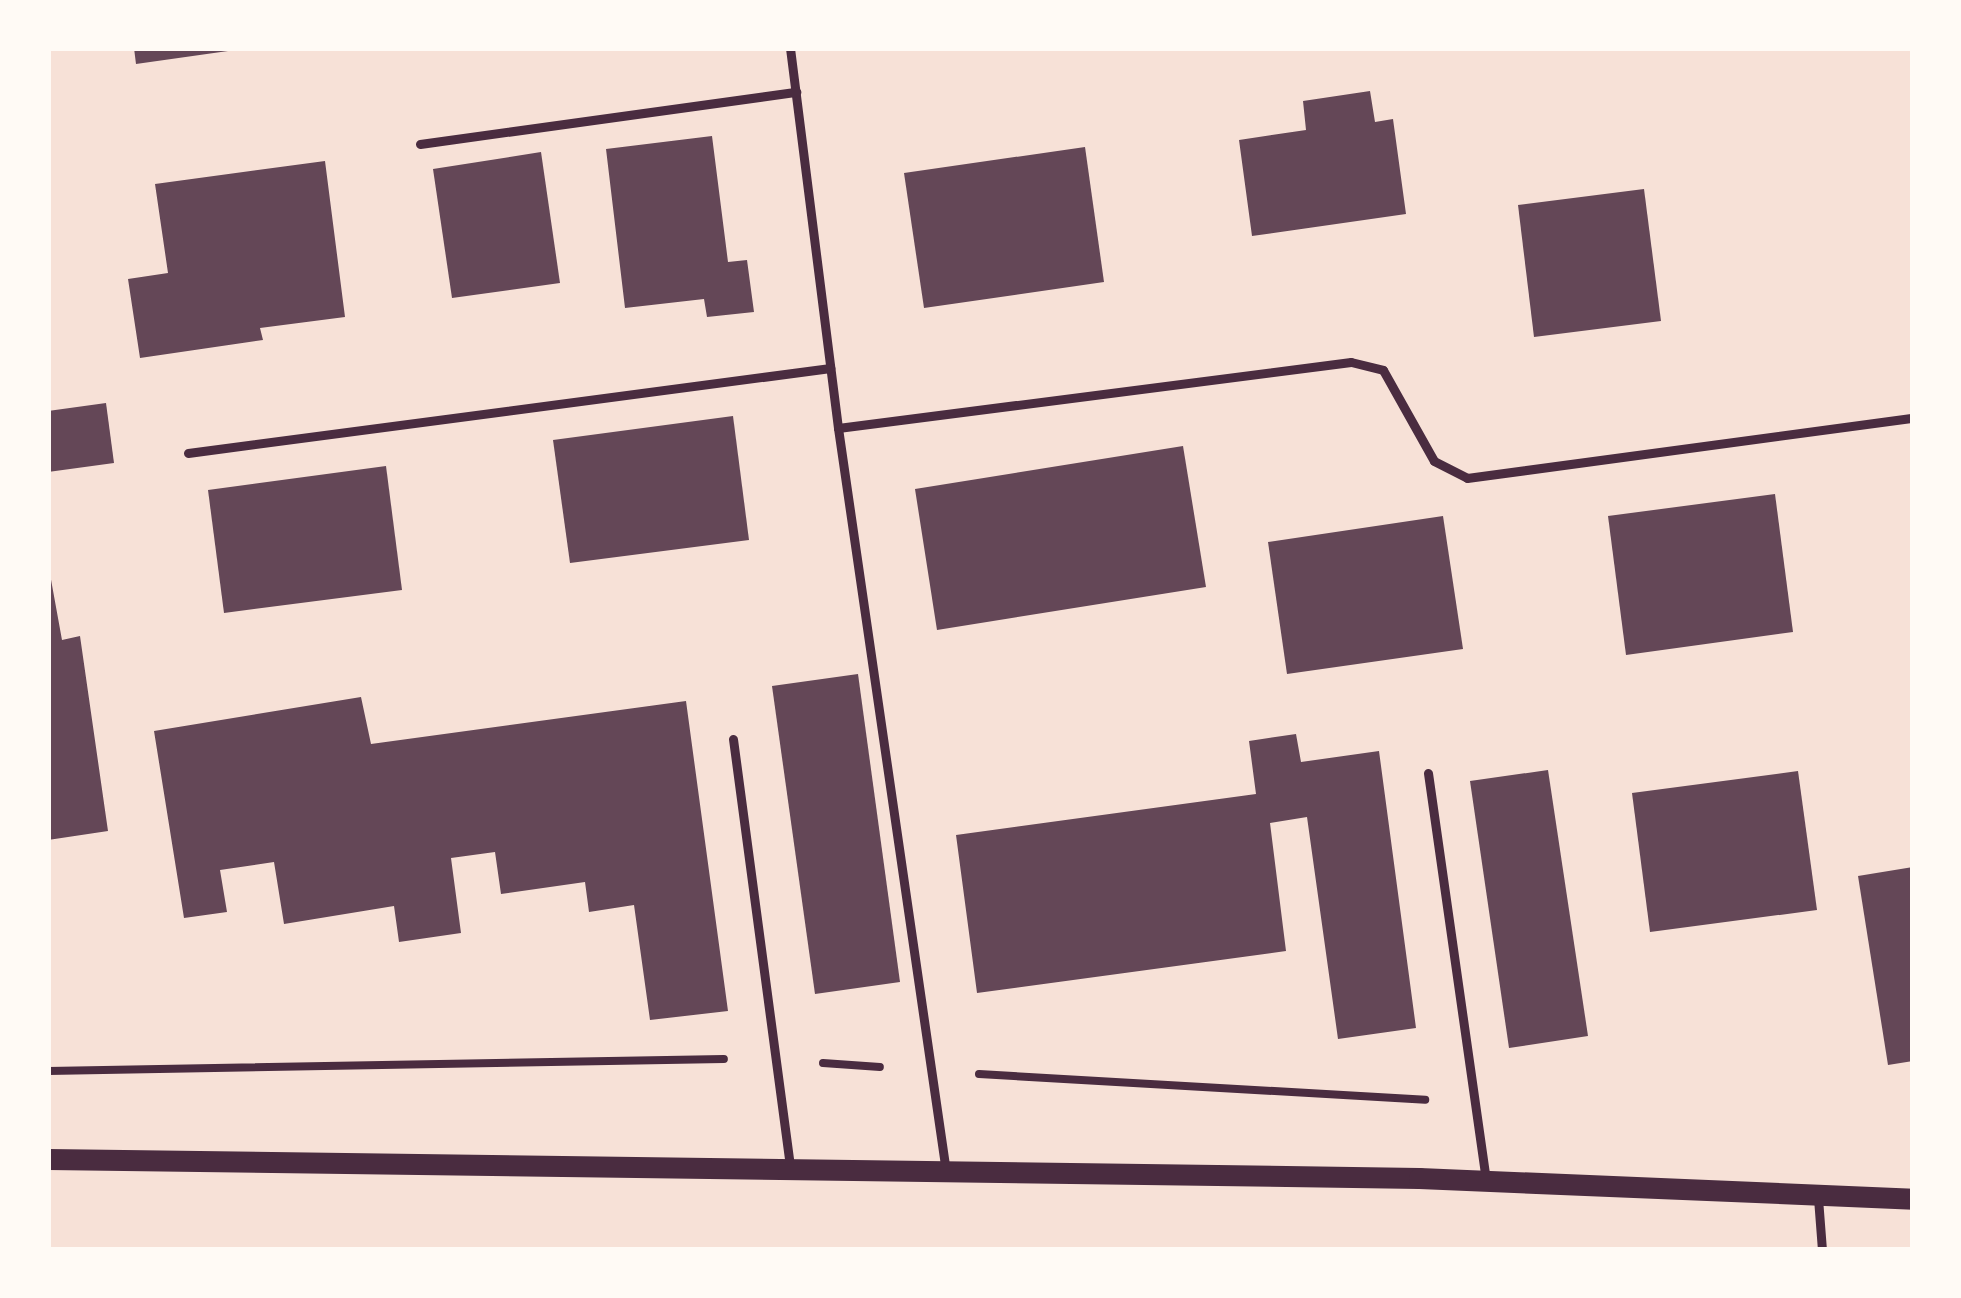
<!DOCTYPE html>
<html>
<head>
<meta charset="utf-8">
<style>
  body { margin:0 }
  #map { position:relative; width:1961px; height:1298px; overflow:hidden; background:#f7e1d7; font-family:Poppins,sans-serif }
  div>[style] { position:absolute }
  .building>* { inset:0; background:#644757 }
  .path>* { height:8px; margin:-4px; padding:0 4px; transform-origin:4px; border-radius:4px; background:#4a2c40 }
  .service>* { height:9px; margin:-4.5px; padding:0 4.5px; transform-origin:4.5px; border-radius:4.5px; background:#4a2c40 }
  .tertiary>* { height:21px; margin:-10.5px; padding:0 10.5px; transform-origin:10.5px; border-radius:10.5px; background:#4a2c40 }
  span { translate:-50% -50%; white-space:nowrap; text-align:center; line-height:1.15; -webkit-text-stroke:12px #fffaf5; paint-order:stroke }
  .frame { position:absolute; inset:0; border:51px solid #fffaf5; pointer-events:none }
</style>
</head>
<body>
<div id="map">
  <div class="building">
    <div style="clip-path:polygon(134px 48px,228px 48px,228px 51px,136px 64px)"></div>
    <div style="clip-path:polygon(1370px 91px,1375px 122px,1393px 119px,1406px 214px,1252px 236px,1239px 140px,1306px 130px,1303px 101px)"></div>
    <div style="clip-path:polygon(712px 136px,728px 262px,747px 260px,754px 312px,707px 317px,704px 299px,625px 308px,606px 149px)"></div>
    <div style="clip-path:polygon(1085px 147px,1104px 282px,924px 308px,904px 173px)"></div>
    <div style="clip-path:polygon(541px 152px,560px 283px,452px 298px,433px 169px)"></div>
    <div style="clip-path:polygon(325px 161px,345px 317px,260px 328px,263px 340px,140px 358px,128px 279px,168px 273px,155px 184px)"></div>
    <div style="clip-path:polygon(1644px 189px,1661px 321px,1534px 337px,1518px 205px)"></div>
    <div style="clip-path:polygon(106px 403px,114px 463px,48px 472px,48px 411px)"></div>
    <div style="clip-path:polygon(733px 416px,749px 540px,570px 563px,553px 440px)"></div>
    <div style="clip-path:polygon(1183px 446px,1206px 587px,937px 630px,915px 489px)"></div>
    <div style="clip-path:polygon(386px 466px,402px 590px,224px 613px,208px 490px)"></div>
    <div style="clip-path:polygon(1775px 494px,1793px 632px,1626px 655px,1608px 516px)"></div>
    <div style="clip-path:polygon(1443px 516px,1463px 649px,1287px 674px,1268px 542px)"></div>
    <div style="clip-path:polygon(48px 563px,62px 640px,80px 636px,108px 831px,48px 840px)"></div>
    <div style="clip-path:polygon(858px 674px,900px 982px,815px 994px,772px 686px)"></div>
    <div style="clip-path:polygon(361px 697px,371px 744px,686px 701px,728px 1011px,650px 1020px,634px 905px,589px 912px,585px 882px,501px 894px,495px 852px,451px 858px,461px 933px,399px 942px,394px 906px,284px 924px,274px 862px,220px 870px,227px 912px,184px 918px,154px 731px)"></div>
    <div style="clip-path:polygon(1296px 734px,1301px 762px,1379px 751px,1416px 1028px,1338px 1039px,1307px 817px,1270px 823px,1286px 951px,977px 993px,956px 835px,1256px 794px,1249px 741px)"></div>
    <div style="clip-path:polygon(1548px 770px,1588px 1036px,1509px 1048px,1470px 781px)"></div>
    <div style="clip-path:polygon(1798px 771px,1817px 910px,1650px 932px,1632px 793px)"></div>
    <div style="clip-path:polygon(1913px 867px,1913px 1061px,1888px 1065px,1858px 876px)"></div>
  </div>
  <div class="path">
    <div style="left:823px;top:1063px;width:57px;rotate:4deg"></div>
    <div style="left:48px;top:1071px;width:676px;rotate:-1.02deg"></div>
    <div style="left:979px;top:1074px;width:447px;rotate:3.3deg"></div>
  </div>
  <div class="service">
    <div style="left:790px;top:48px;width:383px;rotate:82.8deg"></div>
    <div style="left:838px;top:428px;width:752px;rotate:81.74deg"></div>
    <div style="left:420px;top:144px;width:380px;rotate:-7.9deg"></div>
    <div style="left:838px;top:428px;width:517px;rotate:-7.33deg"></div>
    <div style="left:1351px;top:362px;width:33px;rotate:14deg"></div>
    <div style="left:1383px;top:370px;width:104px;rotate:60.7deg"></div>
    <div style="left:1434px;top:461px;width:37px;rotate:27deg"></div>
    <div style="left:1467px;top:478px;width:450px;rotate:-7.7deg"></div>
    <div style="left:188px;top:453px;width:648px;rotate:-7.54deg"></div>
    <div style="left:733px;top:739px;width:432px;rotate:82.4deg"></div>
    <div style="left:1428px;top:773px;width:411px;rotate:81.9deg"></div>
    <div style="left:1818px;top:1198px;width:52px;rotate:85.6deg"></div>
  </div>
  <div class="tertiary">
    <div style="left:48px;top:1159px;width:1371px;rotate:0.79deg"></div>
    <div style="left:1419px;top:1178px;width:494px;rotate:2.4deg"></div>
  </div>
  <div class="frame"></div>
</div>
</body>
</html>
